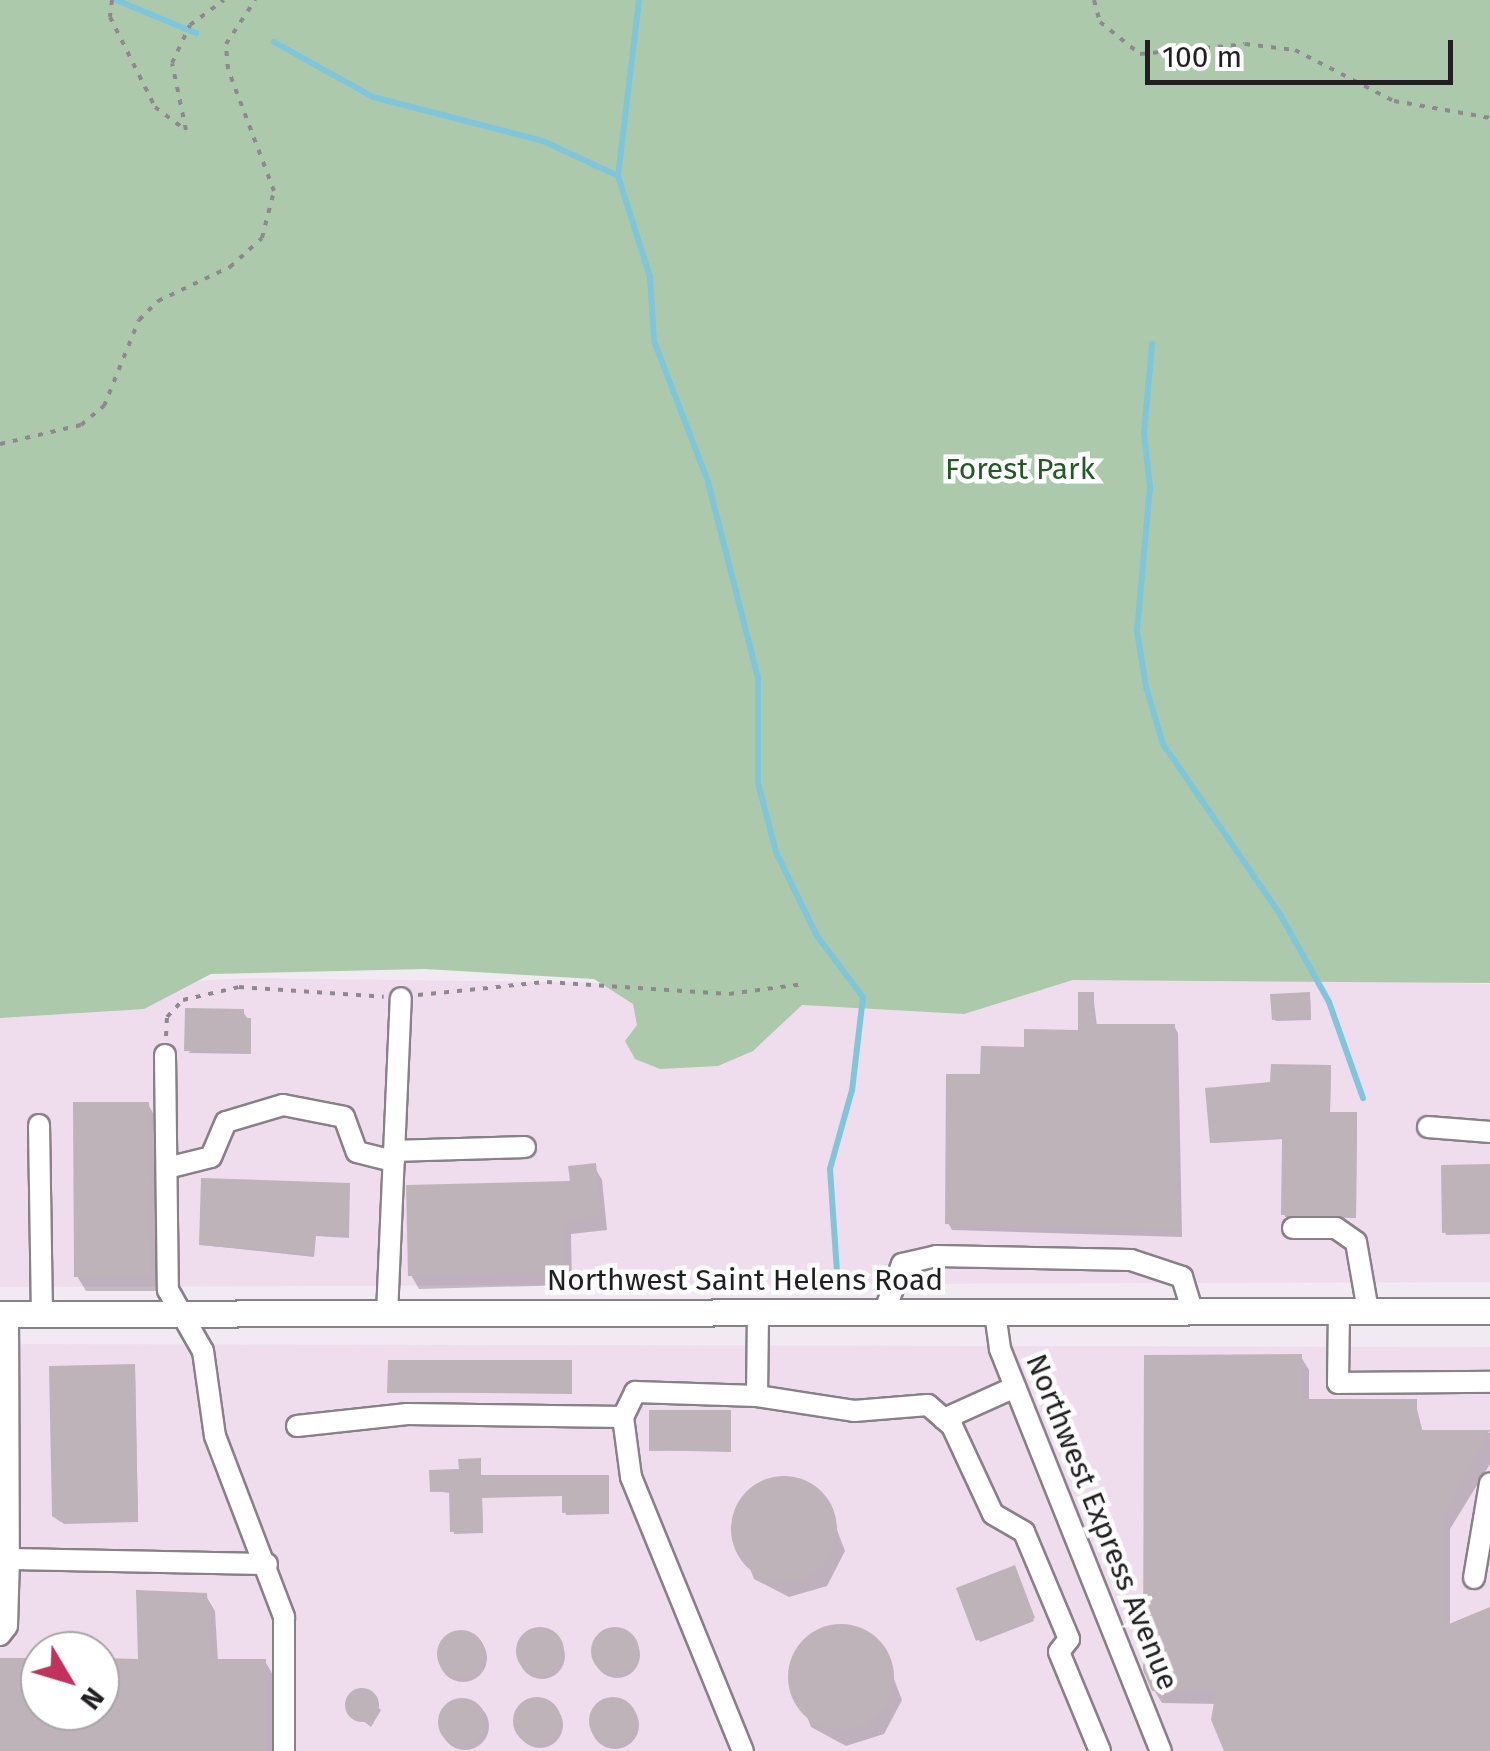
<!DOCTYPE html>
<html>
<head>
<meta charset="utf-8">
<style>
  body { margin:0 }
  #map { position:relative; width:1490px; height:1751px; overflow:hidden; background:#f2eaf2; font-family:"Fira Sans",sans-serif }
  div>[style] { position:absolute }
  .industrial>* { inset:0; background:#efdded }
  .green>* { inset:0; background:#accaab }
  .shadow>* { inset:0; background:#0003 }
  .round { border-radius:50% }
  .stream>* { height:6px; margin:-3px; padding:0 3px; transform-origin:3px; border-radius:3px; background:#80c6da }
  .building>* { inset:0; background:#beb3b8 }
  .path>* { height:4px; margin-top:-2px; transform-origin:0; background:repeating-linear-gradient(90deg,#8e898e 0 5px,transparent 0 13px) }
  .roads { filter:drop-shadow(2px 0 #888188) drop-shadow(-2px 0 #888188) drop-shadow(0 2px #888188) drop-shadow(0 -2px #888188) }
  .minor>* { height:20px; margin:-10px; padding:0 10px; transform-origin:10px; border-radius:10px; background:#fff }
  .major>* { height:25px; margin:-12.5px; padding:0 12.5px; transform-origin:12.5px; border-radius:12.5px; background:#fff }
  span { translate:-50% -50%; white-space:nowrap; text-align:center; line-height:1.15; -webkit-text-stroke:9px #fff; paint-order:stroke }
  .park-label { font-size:30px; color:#215b24 }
  .street-label { font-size:30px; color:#221f22 }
  .north { position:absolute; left:20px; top:1631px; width:100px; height:100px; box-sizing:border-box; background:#fff; border:2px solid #a7a5a7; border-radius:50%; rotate:128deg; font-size:28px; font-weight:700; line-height:40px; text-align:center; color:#221f22 }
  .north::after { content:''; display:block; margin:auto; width:35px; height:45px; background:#c1325c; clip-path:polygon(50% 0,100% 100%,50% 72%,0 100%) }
  .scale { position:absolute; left:1145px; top:40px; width:308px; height:45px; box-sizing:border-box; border:5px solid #221f22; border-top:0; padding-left:12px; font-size:30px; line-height:35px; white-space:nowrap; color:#221f22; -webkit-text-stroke:8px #fff; paint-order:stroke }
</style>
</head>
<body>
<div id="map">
  <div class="industrial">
    <div style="clip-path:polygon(1165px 974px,1490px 984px,1490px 1282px,0 1287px,0 991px,249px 978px,610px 983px)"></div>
    <div style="clip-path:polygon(evenodd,0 1344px,1490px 1347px,1490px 1751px,0 1751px,0 1344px,40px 1651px,100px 1651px,100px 1711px,40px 1711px,40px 1651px)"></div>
  </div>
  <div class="green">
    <div style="clip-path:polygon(0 0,1490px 0,1490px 983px,1073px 980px,964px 1014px,802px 1005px,753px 1051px,718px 1066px,660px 1069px,635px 1059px,625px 1041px,637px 1025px,633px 1004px,594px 979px,425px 969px,211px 974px,144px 1009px,0 1018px)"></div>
  </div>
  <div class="shadow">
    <div style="clip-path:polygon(1093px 994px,1097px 1026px,1174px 1026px,1178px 1033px,1182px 1237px,952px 1230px,948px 1223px,983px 1077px,1027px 1049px,1081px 1032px)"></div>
    <div style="clip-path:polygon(1310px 997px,1311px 1020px,1276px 1021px,1274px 1019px)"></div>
    <div style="clip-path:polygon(243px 1012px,251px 1023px,251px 1054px,188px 1053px)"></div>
    <div style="clip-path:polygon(1331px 1070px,1330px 1114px,1357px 1117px,1356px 1218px,1285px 1217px,1285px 1139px,1213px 1143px,1273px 1084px)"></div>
    <div style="clip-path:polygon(148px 1104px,157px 1120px,157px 1291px,86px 1291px,77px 1276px)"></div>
    <div style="clip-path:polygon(594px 1166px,602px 1180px,607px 1230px,571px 1234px,572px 1285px,419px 1289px,411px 1275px)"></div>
    <div style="clip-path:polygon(1490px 1166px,1490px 1234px,1446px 1235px,1445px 1232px)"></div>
    <div style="clip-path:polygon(349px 1185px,349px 1238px,316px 1236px,314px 1257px,202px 1245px)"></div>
    <div style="clip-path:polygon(1301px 1357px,1309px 1370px,1309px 1401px,1415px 1401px,1423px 1433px,1490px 1433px,1490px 1464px,1450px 1529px,1450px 1626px,1490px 1610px,1490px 1751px,1226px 1751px,1217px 1704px,1162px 1703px,1154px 1690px)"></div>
    <div style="clip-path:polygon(571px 1362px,572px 1394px,390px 1392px)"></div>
    <div style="clip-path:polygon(135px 1369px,138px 1522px,64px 1524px,54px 1515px)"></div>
    <div style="clip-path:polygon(731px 1415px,731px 1452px,651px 1450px)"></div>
    <div style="clip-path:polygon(481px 1463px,481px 1478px,609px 1480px,609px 1514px,566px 1515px,564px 1496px,482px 1498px,483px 1533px,454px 1534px,451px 1493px,432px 1491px)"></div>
    <div style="clip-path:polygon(789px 1477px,824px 1496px,845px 1551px,827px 1586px,789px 1597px,754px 1579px,733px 1524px,751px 1489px)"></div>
    <div style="clip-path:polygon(1014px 1569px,1034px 1621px,980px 1642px,959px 1590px)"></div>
    <div style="clip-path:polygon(206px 1596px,215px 1611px,218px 1661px,265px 1661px,274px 1677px,273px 1751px,0 1751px,0 1661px,40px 1661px,40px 1711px,100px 1711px,100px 1661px,141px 1661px)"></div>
    <div style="clip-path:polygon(846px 1626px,881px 1645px,902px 1700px,884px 1734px,846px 1746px,811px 1727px,790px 1672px,808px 1638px)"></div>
    <div class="round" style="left:594px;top:1632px;width:46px;height:46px"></div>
    <div class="round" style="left:519px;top:1633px;width:46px;height:46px"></div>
    <div class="round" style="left:439px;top:1634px;width:48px;height:48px"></div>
    <div style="clip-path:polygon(359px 1692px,381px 1710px,371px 1727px,348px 1709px)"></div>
    <div class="round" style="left:591px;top:1701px;width:48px;height:48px"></div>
    <div class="round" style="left:517px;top:1702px;width:46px;height:46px"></div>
    <div class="round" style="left:441px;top:1702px;width:48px;height:48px"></div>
  </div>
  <div class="stream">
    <div style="left:116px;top:0;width:87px;rotate:22.4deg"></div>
    <div style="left:639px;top:0;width:177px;rotate:96.8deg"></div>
    <div style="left:618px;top:176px;width:106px;rotate:72.4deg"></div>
    <div style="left:650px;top:277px;width:64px;rotate:86.4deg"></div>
    <div style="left:654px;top:341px;width:151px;rotate:69deg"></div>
    <div style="left:708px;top:482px;width:202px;rotate:75.7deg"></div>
    <div style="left:758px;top:678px;width:105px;rotate:90deg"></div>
    <div style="left:758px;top:783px;width:71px;rotate:75.4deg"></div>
    <div style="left:776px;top:852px;width:93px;rotate:64deg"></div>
    <div style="left:817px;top:936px;width:76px;rotate:53deg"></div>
    <div style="left:863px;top:997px;width:94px;rotate:96.7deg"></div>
    <div style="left:852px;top:1090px;width:82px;rotate:105.6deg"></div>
    <div style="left:830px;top:1169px;width:103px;rotate:86.1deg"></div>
    <div style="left:274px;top:42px;width:113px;rotate:29.1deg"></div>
    <div style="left:373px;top:97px;width:176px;rotate:14.5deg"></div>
    <div style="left:543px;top:141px;width:83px;rotate:25deg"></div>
    <div style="left:1152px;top:344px;width:90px;rotate:95.1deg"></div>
    <div style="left:1144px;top:434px;width:53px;rotate:83.5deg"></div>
    <div style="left:1150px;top:487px;width:145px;rotate:95.2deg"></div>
    <div style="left:1137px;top:631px;width:57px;rotate:80.9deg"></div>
    <div style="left:1146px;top:687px;width:59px;rotate:73.4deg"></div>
    <div style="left:1163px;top:744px;width:209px;rotate:55.5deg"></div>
    <div style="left:1281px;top:916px;width:98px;rotate:60.8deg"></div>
    <div style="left:1329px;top:1002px;width:102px;rotate:70.5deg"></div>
  </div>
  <div class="building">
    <div style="clip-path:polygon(1078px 992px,1094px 992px,1094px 1024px,1175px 1024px,1179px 1231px,945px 1224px,946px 1074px,980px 1074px,981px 1046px,1024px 1047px,1024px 1029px,1078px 1030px)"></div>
    <div style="clip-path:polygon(1310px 992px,1311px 1018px,1272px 1020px,1270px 994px)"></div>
    <div style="clip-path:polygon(185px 1008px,244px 1009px,244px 1018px,251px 1018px,251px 1052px,184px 1051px)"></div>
    <div style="clip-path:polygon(1271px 1064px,1331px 1065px,1330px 1112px,1357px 1112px,1356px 1217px,1281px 1215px,1282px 1137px,1210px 1143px,1205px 1088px,1270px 1082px)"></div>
    <div style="clip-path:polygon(73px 1102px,149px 1102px,150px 1276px,74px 1277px)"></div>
    <div style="clip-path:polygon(596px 1163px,601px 1216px,564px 1220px,565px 1272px,408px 1276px,406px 1185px,570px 1181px,568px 1166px)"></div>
    <div style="clip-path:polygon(1490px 1164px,1490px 1232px,1442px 1233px,1441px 1165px)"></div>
    <div style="clip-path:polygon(201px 1178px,350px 1183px,349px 1236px,315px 1234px,314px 1255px,199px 1245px)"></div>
    <div style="clip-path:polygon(1302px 1354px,1302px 1399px,1417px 1399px,1417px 1430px,1490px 1430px,1444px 1515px,1444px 1626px,1490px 1607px,1490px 1751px,1224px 1751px,1211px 1720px,1216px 1691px,1152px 1691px,1143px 1670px,1144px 1355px)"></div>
    <div style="clip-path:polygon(388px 1360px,572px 1360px,572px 1392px,387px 1393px)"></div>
    <div style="clip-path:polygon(135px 1364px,138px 1520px,61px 1522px,52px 1516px,49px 1366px)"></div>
    <div style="clip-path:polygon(649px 1410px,731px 1410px,731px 1450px,649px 1451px)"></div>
    <div style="clip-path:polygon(481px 1458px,481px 1475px,609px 1475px,609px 1512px,562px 1513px,562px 1494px,482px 1496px,483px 1531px,450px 1532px,449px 1491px,430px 1492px,429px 1470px,459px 1469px,458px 1459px)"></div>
    <div class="round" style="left:731px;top:1476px;width:106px;height:106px"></div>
    <div style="clip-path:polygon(1015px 1565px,1035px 1618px,976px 1641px,956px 1588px)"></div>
    <div style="clip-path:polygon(136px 1590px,207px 1593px,211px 1659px,266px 1659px,266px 1751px,0 1751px,0 1658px,40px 1658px,40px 1711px,100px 1711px,100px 1658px,138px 1659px)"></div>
    <div class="round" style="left:788px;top:1624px;width:106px;height:106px"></div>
    <div class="round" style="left:516px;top:1627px;width:48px;height:48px"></div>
    <div class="round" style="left:591px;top:1627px;width:48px;height:48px"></div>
    <div class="round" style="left:437px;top:1630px;width:48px;height:48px"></div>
    <div class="round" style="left:345px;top:1688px;width:34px;height:34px"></div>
    <div class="round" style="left:513px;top:1697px;width:48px;height:48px"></div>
    <div class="round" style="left:589px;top:1697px;width:48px;height:48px"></div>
    <div class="round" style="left:438px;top:1698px;width:48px;height:48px"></div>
  </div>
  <div class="path">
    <div style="left:112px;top:0;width:17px;rotate:97deg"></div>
    <div style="left:110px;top:17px;width:101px;rotate:63.4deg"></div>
    <div style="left:155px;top:107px;width:39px;rotate:37deg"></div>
    <div style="left:186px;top:130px;width:68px;rotate:-101.8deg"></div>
    <div style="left:172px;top:63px;width:42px;rotate:-64.7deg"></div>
    <div style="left:190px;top:25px;width:42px;rotate:-36.3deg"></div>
    <div style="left:1094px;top:0;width:23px;rotate:75deg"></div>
    <div style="left:1100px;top:22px;width:51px;rotate:38.7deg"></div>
    <div style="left:1140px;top:54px;width:105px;rotate:-5.4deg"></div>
    <div style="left:1245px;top:44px;width:50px;rotate:6.8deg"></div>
    <div style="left:1295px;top:50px;width:111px;rotate:27.3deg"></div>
    <div style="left:1394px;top:101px;width:97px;rotate:10deg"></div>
    <div style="left:0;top:444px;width:83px;rotate:-13.2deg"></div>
    <div style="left:81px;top:425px;width:30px;rotate:-40deg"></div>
    <div style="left:104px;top:406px;width:93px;rotate:-67.9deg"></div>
    <div style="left:139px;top:320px;width:27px;rotate:-45deg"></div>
    <div style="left:158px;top:301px;width:80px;rotate:-25.3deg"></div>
    <div style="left:230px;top:267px;width:43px;rotate:-42.2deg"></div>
    <div style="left:262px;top:238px;width:49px;rotate:-75.7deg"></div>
    <div style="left:274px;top:191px;width:130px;rotate:-110.7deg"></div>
    <div style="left:228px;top:69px;width:25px;rotate:-95deg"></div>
    <div style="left:226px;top:44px;width:53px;rotate:-56.6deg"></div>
    <div style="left:418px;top:995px;width:130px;rotate:-5.8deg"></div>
    <div style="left:547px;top:982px;width:182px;rotate:3.8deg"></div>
    <div style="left:729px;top:994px;width:76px;rotate:-7.6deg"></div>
    <div style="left:166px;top:1036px;width:19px;rotate:-87deg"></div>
    <div style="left:167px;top:1017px;width:23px;rotate:-47deg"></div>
    <div style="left:183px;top:1000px;width:57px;rotate:-13.1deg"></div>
    <div style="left:239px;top:987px;width:145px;rotate:3.9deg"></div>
  </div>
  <div class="roads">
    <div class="minor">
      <div style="left:165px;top:1055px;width:235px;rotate:89.3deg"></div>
      <div style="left:168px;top:1290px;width:70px;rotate:60.2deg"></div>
      <div style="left:203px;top:1351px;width:86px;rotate:82deg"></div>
      <div style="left:215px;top:1436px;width:194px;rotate:69.1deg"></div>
      <div style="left:284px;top:1617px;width:134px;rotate:90deg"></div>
      <div style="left:39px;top:1125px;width:189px;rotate:89.1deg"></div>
      <div style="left:1428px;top:1127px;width:62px;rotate:4.6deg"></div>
      <div style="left:394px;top:1151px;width:131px;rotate:-1.7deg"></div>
      <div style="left:167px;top:1168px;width:45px;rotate:-14deg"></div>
      <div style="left:211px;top:1157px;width:38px;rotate:-67deg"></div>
      <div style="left:226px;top:1122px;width:59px;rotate:-16.6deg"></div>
      <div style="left:283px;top:1105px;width:62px;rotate:11.1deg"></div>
      <div style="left:344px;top:1117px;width:37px;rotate:70deg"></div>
      <div style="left:357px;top:1152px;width:38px;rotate:14deg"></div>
      <div style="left:1293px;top:1228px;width:43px"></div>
      <div style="left:1336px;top:1228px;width:24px;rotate:35deg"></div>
      <div style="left:1356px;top:1242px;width:70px;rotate:80.1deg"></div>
      <div style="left:1339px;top:1311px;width:72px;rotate:90.8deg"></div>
      <div style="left:1338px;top:1383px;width:152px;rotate:-0.4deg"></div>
      <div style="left:884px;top:1313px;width:52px;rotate:-69.8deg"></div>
      <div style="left:902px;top:1264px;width:35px;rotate:-13deg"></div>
      <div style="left:936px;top:1256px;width:195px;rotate:1.2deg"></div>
      <div style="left:1131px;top:1260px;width:54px;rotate:18.4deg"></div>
      <div style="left:1182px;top:1277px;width:37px;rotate:73deg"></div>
      <div style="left:995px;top:1313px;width:36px;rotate:82deg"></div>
      <div style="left:1000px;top:1349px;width:433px;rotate:68.2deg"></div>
      <div style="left:8px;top:1314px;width:245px;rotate:89.8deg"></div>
      <div style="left:9px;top:1559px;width:258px;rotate:1.1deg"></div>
      <div style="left:387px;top:1314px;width:316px;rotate:-87.5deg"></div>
      <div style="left:757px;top:1396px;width:83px;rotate:-89.3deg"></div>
      <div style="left:623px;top:1417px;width:61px;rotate:82.4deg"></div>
      <div style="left:631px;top:1477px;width:296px;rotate:67.8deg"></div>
      <div style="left:944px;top:1419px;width:78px;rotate:-24.3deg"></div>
      <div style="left:297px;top:1426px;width:111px;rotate:-6.2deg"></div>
      <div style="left:407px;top:1414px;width:216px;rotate:0.8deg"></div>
      <div style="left:623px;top:1417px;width:28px;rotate:-64deg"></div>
      <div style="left:635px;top:1392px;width:122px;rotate:1.9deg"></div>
      <div style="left:757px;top:1396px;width:98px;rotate:8.8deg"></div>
      <div style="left:854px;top:1411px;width:74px;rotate:-4.6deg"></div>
      <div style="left:928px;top:1405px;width:32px;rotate:41deg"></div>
      <div style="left:952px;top:1426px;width:97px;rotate:65deg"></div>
      <div style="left:993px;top:1514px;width:36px;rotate:30deg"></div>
      <div style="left:1024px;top:1532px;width:116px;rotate:67.2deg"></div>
      <div style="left:1069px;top:1639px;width:16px;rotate:128deg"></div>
      <div style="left:1059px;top:1652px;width:107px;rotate:67.5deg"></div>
      <div style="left:1474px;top:1578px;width:96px;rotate:-80.4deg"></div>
      <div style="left:0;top:1635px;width:11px;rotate:-52deg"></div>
      <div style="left:7px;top:1626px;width:67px;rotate:-88.3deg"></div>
    </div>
    <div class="major">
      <div style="left:0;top:1314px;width:1490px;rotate:-0.12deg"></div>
    </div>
  </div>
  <div class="park-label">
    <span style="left:1020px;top:469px">Forest Park</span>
  </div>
  <div class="street-label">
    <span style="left:745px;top:1280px">Northwest Saint Helens Road</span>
    <span style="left:1102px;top:1522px;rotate:68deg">Northwest Express Avenue</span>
  </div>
  <div class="north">N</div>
  <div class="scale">100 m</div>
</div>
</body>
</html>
